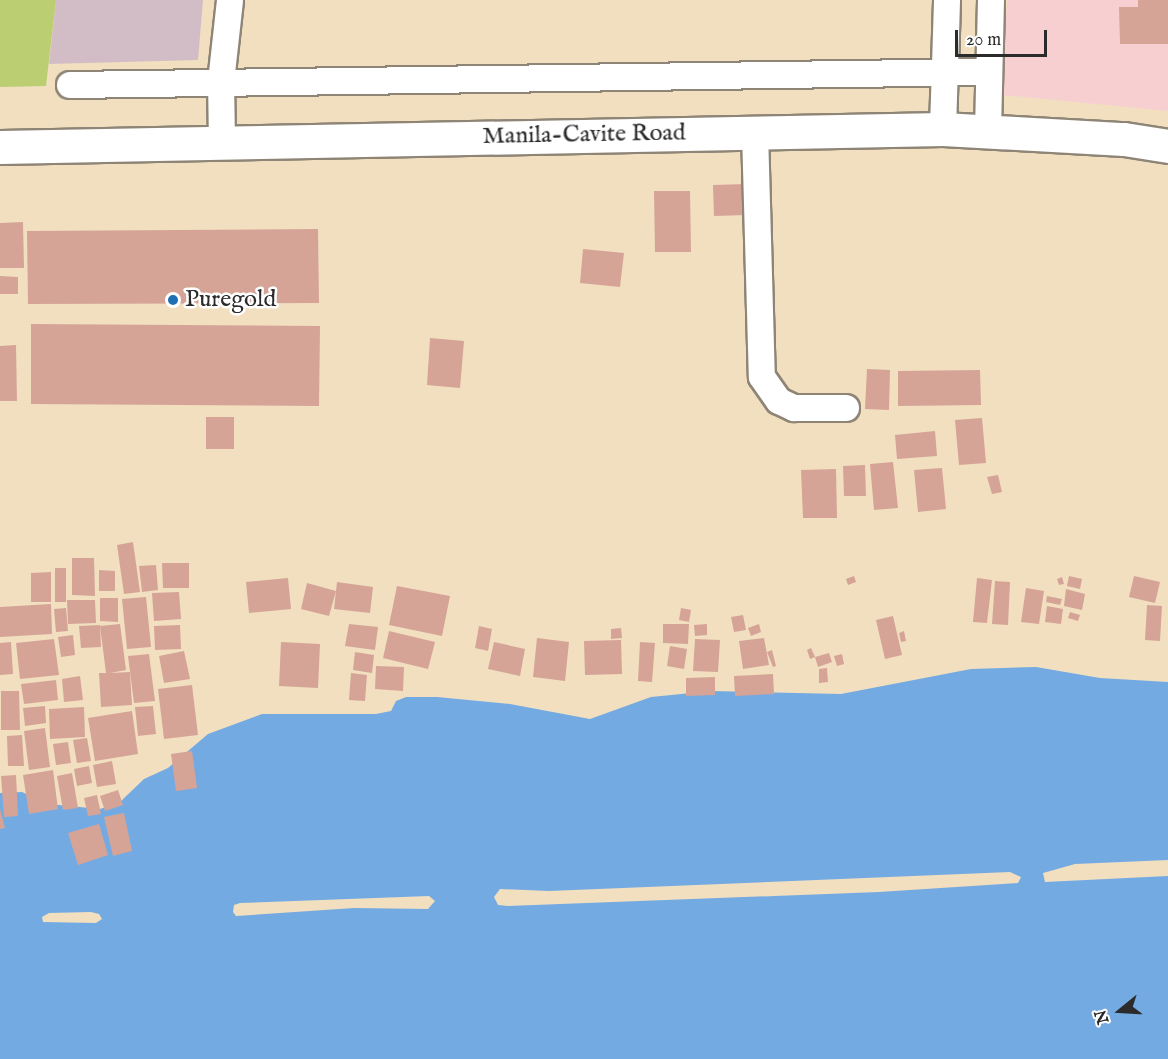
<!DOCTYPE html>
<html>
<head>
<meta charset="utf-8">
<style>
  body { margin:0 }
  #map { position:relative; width:1168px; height:1059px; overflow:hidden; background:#f1dfc0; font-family:"IM FELL English",serif }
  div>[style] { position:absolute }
  .built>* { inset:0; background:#f7cfd1 }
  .industrial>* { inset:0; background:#d2bdc6 }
  .green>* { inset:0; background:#bbce71 }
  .water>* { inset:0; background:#74aae2 }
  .pier>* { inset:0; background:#f1dfc0 }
  .building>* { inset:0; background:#d5a497 }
  .roads { filter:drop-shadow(2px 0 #8e8576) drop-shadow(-2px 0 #8e8576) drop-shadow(0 2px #8e8576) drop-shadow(0 -2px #8e8576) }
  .street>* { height:26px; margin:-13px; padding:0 13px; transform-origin:13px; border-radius:13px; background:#fff }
  .secondary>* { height:33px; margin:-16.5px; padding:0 16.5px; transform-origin:16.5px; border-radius:16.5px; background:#fff }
  .dots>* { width:16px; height:16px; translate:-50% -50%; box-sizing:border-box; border:3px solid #fff; border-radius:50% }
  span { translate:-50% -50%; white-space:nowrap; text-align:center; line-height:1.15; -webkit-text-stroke:5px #fff; paint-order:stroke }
  .street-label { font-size:24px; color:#2b2b2b }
  .poi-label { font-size:24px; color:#2b2b2b }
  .left { translate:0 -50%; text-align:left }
  .north { position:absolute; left:1090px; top:981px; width:60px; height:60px; -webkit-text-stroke:4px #fff; paint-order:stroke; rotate:252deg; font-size:16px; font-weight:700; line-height:24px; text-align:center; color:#2b2b2b }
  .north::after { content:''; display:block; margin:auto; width:21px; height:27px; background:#2b2b2b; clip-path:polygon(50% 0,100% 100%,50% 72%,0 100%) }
  .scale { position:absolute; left:955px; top:30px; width:92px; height:27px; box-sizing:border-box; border:3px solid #2b2b2b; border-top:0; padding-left:8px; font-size:18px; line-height:21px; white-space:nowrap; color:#2b2b2b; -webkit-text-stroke:4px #fff; paint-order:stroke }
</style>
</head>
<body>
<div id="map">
  <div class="built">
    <div style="clip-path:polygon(1007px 0,1168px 0,1168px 111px,1002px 95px)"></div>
  </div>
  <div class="industrial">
    <div style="clip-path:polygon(56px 0,203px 0,198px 60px,49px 64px)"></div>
  </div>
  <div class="green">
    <div style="clip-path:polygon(0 0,56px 0,46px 86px,0 87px)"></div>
  </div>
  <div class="water">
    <div style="clip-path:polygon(1036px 667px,1100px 678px,1168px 682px,1168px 1059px,0 1059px,0 793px,22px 792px,48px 804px,100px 809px,120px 802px,144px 779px,168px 768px,208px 734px,262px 714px,376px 714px,391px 711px,396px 701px,406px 697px,437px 697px,510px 704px,590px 719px,651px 697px,712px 691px,841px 694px,971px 669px)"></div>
  </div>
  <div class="pier">
    <div style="clip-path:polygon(1168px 860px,1168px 876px,1045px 882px,1043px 873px,1075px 864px)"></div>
    <div style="clip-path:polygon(1010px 872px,1021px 877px,1018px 883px,879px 892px,508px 906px,498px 905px,494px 897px,500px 889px,549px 891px)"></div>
    <div style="clip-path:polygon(429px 896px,435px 901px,428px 909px,354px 908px,236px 916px,233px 912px,234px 905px,240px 903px)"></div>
    <div style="clip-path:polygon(91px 912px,99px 914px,102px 919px,96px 923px,43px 922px,42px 917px,49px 913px)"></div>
  </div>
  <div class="building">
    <div style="clip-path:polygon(1138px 0,1168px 0,1168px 44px,1120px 44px,1119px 7px,1138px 7px)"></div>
    <div style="clip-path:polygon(746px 184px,747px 215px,714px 216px,713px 185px)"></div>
    <div style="clip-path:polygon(654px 191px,690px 191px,691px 252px,655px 252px)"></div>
    <div style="clip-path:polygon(23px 222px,24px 268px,0 268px,0 223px)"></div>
    <div style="clip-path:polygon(318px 229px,319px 303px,28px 304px,27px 231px)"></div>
    <div style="clip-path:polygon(583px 249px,624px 253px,620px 287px,580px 283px)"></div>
    <div style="clip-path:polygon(0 276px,18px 277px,18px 294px,0 294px)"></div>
    <div style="clip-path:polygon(31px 324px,320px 326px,319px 406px,31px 404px)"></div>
    <div style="clip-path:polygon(430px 338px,464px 341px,460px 388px,427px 385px)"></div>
    <div style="clip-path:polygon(16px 345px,17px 401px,0 401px,0 346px)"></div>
    <div style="clip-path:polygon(867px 369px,890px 370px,889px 410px,865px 409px)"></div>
    <div style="clip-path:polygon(980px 370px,981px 405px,898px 406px,898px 371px)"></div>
    <div style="clip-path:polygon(206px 417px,234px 417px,234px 449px,206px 449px)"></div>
    <div style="clip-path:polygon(982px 418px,986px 463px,959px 465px,955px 420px)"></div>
    <div style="clip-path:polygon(935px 431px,937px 456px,897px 459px,895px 435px)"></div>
    <div style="clip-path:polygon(893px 462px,898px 508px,874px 510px,870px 464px)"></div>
    <div style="clip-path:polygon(865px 465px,866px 496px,844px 496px,843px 466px)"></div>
    <div style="clip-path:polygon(942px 468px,946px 509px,918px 512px,914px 470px)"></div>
    <div style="clip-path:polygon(836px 469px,837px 518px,803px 518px,801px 470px)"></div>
    <div style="clip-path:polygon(998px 475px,1002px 492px,992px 494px,987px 477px)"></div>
    <div style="clip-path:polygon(133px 542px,140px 592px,124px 594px,117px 545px)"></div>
    <div style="clip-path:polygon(72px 558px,94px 558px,95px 596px,72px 595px)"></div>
    <div style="clip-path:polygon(162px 563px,189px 563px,189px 588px,163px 588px)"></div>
    <div style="clip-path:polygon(156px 565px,158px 590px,142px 592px,139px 566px)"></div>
    <div style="clip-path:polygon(55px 568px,66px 568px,66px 602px,55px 602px)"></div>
    <div style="clip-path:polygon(99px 570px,115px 571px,115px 591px,99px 591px)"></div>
    <div style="clip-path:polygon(51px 572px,51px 602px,31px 602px,31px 573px)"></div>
    <div style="clip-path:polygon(854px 576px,856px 582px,848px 585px,846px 579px)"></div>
    <div style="clip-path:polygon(1069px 576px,1082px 579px,1080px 589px,1067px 586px)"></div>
    <div style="clip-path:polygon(1134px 576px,1160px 582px,1155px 603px,1129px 597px)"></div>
    <div style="clip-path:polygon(1062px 577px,1064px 584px,1059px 585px,1057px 579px)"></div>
    <div style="clip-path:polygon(288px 578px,291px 609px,249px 613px,246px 582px)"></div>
    <div style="clip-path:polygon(977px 578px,992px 580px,987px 623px,973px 622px)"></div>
    <div style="clip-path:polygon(995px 581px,1010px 582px,1008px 625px,992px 624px)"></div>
    <div style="clip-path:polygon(337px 582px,373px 587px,370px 613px,334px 609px)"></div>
    <div style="clip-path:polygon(307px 583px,336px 591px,329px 616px,301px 609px)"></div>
    <div style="clip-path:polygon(397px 586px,450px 596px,442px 636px,389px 625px)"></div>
    <div style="clip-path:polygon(1026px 588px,1044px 591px,1039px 624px,1021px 622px)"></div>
    <div style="clip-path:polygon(1066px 589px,1085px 594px,1082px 610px,1064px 606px)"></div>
    <div style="clip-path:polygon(179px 592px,181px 619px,154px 621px,152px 593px)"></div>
    <div style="clip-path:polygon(1047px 596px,1062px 599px,1060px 605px,1046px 602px)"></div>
    <div style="clip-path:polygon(146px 597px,151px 647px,127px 649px,122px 599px)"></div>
    <div style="clip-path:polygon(100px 598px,118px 598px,118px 622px,100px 621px)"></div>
    <div style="clip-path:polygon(67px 600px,95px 600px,96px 623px,68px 624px)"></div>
    <div style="clip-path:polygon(51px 604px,52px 634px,0 637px,0 607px)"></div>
    <div style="clip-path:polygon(1147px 605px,1162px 606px,1160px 641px,1145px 640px)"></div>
    <div style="clip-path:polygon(1047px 606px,1063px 609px,1061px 624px,1045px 622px)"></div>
    <div style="clip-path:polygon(66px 608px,68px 631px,56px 632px,54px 609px)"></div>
    <div style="clip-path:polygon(681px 608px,691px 610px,689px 622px,679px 620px)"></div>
    <div style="clip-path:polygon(1070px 612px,1080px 615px,1078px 621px,1068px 618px)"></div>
    <div style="clip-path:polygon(743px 615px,746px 630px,734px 632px,731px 617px)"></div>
    <div style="clip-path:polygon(893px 616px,902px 655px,885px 659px,876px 620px)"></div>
    <div style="clip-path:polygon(120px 624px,126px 670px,110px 673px,130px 672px,132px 705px,101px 707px,99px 673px,106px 673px,100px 626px)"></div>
    <div style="clip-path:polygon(349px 624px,378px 627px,375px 650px,345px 646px)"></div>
    <div style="clip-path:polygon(663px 624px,689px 624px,688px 644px,663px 643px)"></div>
    <div style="clip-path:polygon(707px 624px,707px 635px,695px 636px,694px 625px)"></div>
    <div style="clip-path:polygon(759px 624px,761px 632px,751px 636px,748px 628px)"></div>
    <div style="clip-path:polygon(100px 625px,101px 647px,81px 648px,79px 626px)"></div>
    <div style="clip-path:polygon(180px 625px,181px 649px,155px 650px,154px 626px)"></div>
    <div style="clip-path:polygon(479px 626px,492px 629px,488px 651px,475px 648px)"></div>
    <div style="clip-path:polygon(621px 628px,622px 638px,611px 639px,611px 629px)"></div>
    <div style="clip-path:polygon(389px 631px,435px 642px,428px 669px,383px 658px)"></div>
    <div style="clip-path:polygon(904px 631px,906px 641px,901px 642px,899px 633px)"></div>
    <div style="clip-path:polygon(73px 635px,75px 655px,61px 657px,58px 637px)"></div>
    <div style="clip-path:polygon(537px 638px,569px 642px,565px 681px,533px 677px)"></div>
    <div style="clip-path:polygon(764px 638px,769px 665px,743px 669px,739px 641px)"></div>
    <div style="clip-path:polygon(54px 639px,59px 675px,20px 679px,16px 643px)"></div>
    <div style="clip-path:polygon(695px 639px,720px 640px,718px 672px,693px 671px)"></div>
    <div style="clip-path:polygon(621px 640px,622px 674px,585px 675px,584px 641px)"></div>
    <div style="clip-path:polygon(11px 642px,13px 674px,0 675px,0 643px)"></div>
    <div style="clip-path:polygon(281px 642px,320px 644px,318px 688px,279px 686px)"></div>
    <div style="clip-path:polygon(494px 642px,525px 649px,520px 676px,488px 669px)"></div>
    <div style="clip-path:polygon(640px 642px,655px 643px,652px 682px,638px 681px)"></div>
    <div style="clip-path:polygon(670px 646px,687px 649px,684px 669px,667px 666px)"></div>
    <div style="clip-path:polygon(811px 648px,815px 657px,810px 659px,807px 650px)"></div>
    <div style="clip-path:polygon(772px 650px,776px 666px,773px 667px,767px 652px)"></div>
    <div style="clip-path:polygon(184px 651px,190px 679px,164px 683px,159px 656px)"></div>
    <div style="clip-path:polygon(355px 652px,374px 655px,372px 673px,353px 670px)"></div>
    <div style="clip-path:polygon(829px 653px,832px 662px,818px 667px,815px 657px)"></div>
    <div style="clip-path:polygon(149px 654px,155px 701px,134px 703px,128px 656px)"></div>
    <div style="clip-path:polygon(842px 654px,844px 664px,837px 666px,834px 656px)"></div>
    <div style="clip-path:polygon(376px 666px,404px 667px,403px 691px,375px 689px)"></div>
    <div style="clip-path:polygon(827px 668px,828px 682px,819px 683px,819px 669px)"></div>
    <div style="clip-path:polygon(351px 673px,367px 675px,365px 701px,349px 700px)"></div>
    <div style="clip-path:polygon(773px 674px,774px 694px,735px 696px,734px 676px)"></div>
    <div style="clip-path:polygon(80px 676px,83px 700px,64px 702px,62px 679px)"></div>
    <div style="clip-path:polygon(715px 677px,715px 695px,686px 696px,686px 678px)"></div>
    <div style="clip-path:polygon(56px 680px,58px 700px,24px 704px,21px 684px)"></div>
    <div style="clip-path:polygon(192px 685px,198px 735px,164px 739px,158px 689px)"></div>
    <div style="clip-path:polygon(1px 691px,19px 691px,20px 730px,1px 730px)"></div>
    <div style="clip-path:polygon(45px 706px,46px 723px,25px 726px,23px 708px)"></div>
    <div style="clip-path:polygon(153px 706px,156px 734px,138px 736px,135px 707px)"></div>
    <div style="clip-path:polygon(84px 707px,85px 737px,50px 739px,49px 709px)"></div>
    <div style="clip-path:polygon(132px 711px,138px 754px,95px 761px,88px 718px)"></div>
    <div style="clip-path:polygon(45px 728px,50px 767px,29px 770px,24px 731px)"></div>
    <div style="clip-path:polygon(22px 735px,24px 766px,8px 766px,7px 736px)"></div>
    <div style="clip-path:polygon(87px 738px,91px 761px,77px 763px,73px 740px)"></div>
    <div style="clip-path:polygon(68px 742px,71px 763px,56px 765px,53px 744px)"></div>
    <div style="clip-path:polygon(192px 751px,197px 788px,176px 791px,171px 754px)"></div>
    <div style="clip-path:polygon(112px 761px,116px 784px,97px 787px,93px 765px)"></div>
    <div style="clip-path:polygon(89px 766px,92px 783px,77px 786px,74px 769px)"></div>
    <div style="clip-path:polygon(53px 770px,58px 809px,29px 814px,23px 775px)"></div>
    <div style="clip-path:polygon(72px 773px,78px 808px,63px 810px,57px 776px)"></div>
    <div style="clip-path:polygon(16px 775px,18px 816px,4px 817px,1px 776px)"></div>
    <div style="clip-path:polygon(118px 790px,123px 805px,105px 811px,100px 796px)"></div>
    <div style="clip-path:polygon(97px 795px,101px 814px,88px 816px,84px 798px)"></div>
    <div style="clip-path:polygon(0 809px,5px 828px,0 829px)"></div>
    <div style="clip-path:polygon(124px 813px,132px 851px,113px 856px,104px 817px)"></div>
    <div style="clip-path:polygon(99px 824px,108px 855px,78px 865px,68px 833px)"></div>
  </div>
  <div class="roads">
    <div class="street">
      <div style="left:70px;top:85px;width:919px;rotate:-0.81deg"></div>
      <div style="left:943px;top:129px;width:129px;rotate:-88.2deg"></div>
      <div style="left:755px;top:132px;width:245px;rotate:88.4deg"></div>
      <div style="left:762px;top:377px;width:29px;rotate:55deg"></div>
      <div style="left:779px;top:401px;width:17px;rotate:25deg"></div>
      <div style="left:794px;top:408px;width:52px"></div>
      <div style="left:988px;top:132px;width:132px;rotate:-88.7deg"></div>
      <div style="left:222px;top:143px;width:61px;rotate:-90.9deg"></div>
      <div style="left:221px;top:82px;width:82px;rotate:-83.7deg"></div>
    </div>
    <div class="secondary">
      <div style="left:0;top:147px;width:943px;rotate:-1.09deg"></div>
      <div style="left:943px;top:129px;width:181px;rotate:3.2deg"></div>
      <div style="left:1124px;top:139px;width:45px;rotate:9deg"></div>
    </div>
  </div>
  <div class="dots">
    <div style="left:173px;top:300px;background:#1f6fb2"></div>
  </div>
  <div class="street-label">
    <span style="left:584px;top:135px;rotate:-1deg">Manila-Cavite Road</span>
  </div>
  <div class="poi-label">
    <span class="left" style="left:185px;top:300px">Puregold</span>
  </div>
  <div class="north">N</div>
  <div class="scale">20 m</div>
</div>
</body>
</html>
